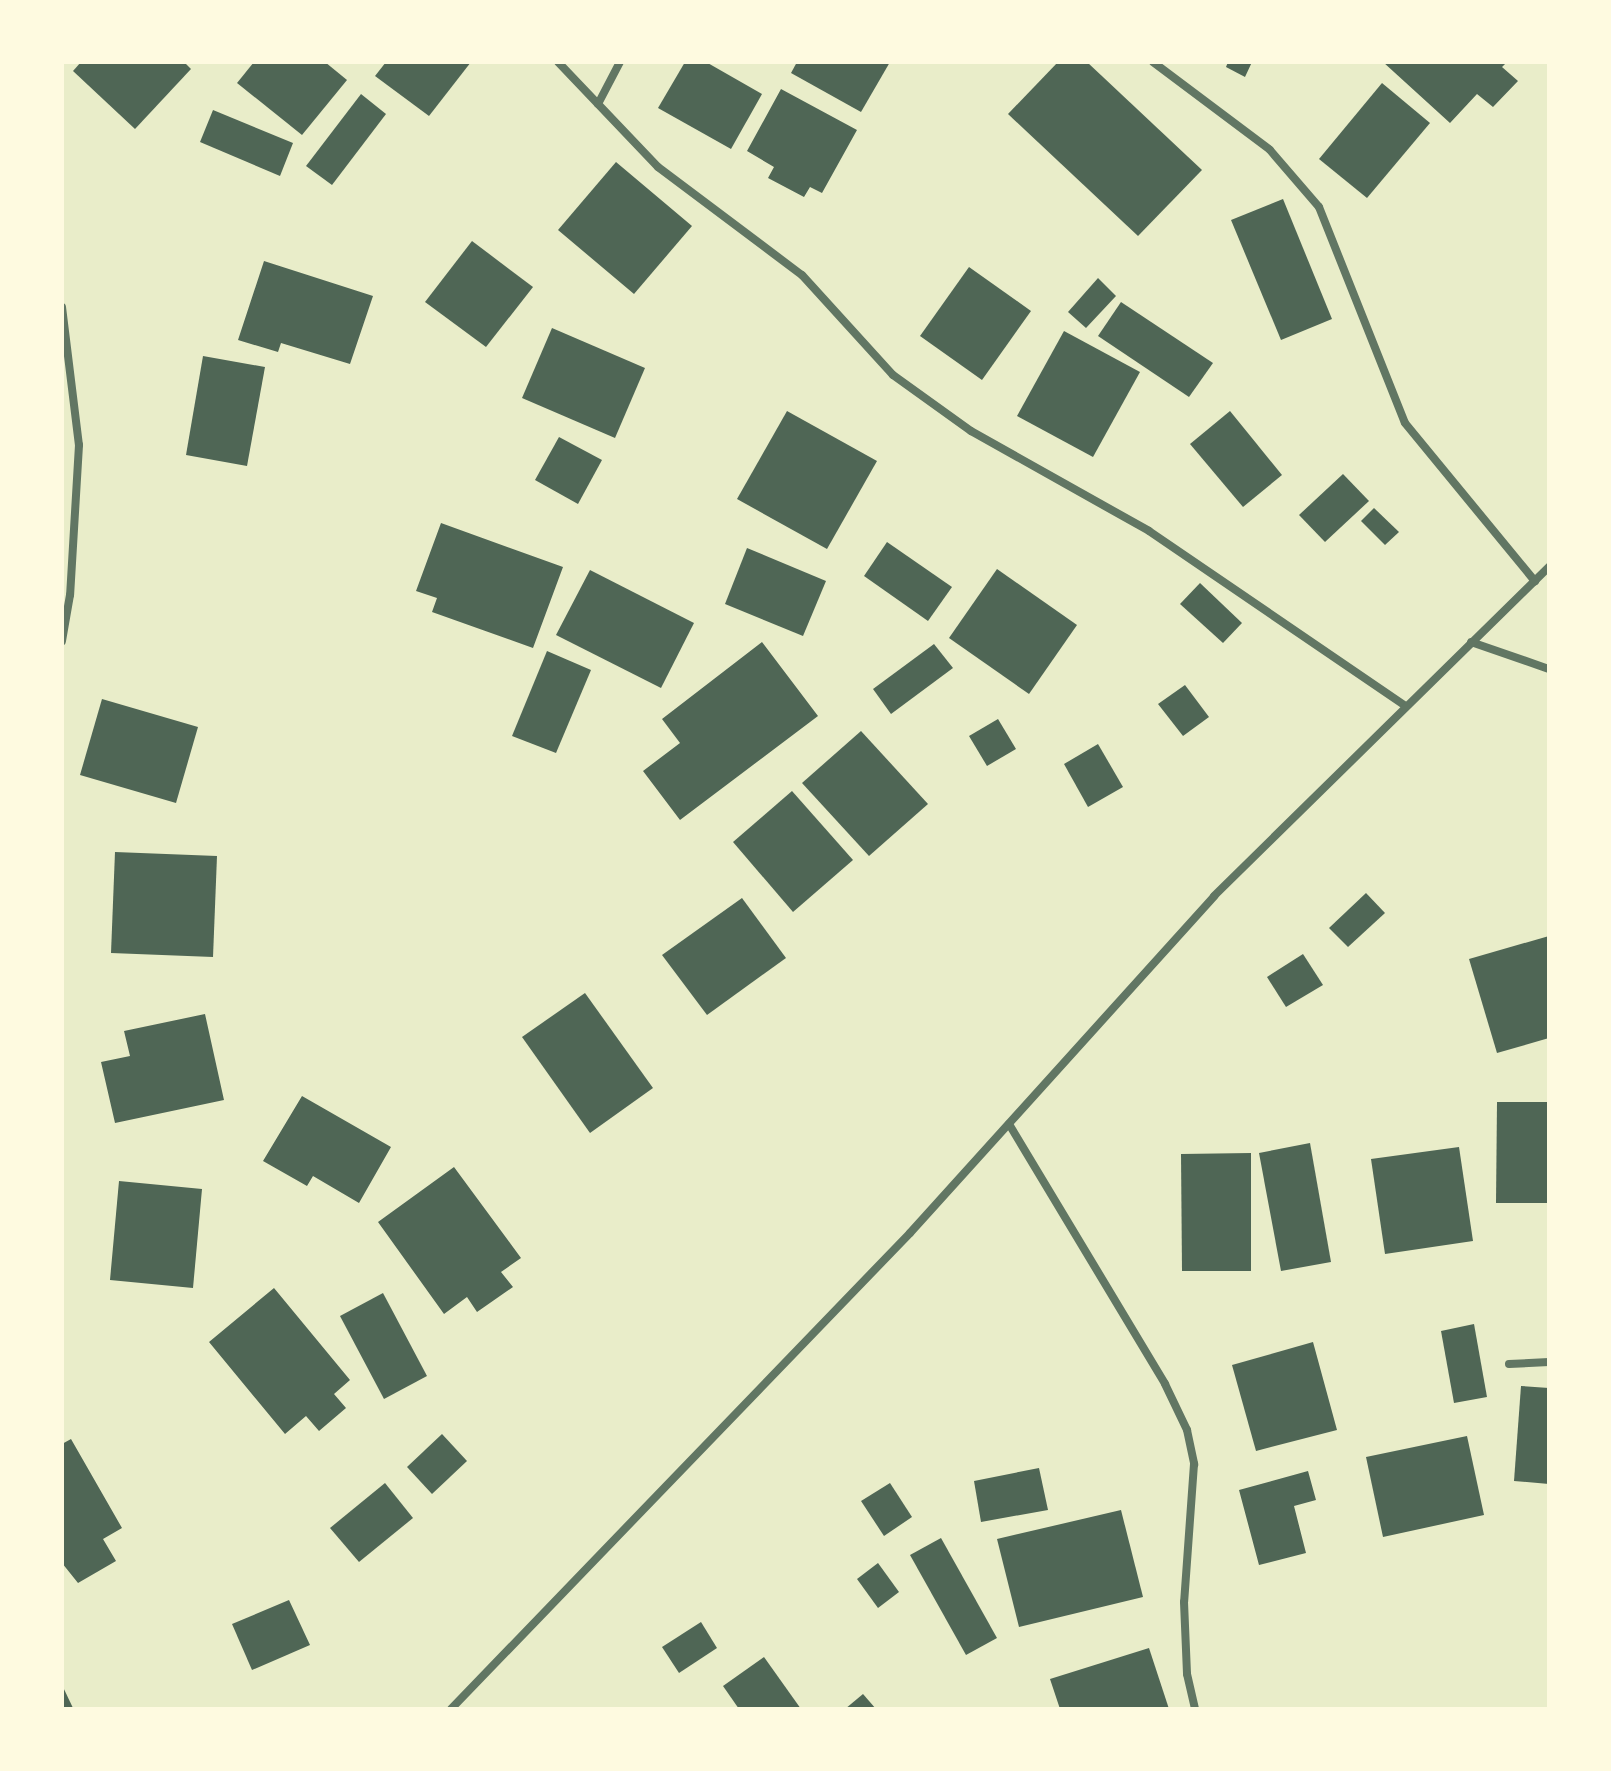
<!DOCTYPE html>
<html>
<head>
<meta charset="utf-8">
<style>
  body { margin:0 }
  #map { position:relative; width:1611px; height:1771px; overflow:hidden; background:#e9edc9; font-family:Ubuntu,sans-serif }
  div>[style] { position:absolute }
  .building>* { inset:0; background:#4f6655 }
  .minor>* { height:8px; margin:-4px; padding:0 4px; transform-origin:4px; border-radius:4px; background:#617663 }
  span { translate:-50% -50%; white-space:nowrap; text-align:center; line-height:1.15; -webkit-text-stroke:6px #fefae0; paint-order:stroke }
  .frame { position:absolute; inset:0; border:64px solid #fefae0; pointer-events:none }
</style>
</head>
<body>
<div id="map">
  <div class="building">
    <div style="clip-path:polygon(81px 62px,184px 62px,191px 69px,135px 129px,73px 71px)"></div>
    <div style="clip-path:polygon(254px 62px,325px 62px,347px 80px,302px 135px,237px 83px)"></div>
    <div style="clip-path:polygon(386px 62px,471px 62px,429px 116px,375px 76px)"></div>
    <div style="clip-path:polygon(685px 62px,706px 62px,762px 94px,731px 149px,658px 108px)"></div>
    <div style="clip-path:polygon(797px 62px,890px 62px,861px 112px,791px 73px)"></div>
    <div style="clip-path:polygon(1058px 62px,1087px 62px,1202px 170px,1138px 236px,1008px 114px)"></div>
    <div style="clip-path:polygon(1228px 62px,1252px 62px,1245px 77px,1226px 67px)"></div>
    <div style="clip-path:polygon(1383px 62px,1507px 62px,1502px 67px,1518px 81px,1493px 107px,1477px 94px,1450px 123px)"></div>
    <div style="clip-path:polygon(1382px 83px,1430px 123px,1367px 198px,1319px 159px)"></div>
    <div style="clip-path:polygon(781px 89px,857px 130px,822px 193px,810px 187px,804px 197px,768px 178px,774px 167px,747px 151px)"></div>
    <div style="clip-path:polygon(361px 94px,386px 114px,332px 185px,306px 166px)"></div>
    <div style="clip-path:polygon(213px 110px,293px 143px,280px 176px,200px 142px)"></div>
    <div style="clip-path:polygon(616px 162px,692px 226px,634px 294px,558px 230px)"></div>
    <div style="clip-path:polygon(1283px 199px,1332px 319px,1281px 340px,1231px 220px)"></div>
    <div style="clip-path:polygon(472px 241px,533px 287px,486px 347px,425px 302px)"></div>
    <div style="clip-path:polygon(264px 261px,373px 296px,350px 364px,281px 343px,278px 352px,238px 340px)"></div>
    <div style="clip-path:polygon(969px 267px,1031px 311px,982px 380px,920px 336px)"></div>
    <div style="clip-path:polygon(1098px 278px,1116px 296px,1086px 328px,1068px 312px)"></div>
    <div style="clip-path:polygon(1121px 302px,1213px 363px,1189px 397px,1098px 336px)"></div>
    <div style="clip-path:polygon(552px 328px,645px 368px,615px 438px,522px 398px)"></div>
    <div style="clip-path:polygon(1064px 331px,1140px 372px,1093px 457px,1017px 416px)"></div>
    <div style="clip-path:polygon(203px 356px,265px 367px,247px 466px,186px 455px)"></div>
    <div style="clip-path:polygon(787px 411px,877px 461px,827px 549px,737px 499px)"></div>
    <div style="clip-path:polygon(1230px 411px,1282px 475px,1243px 507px,1190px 444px)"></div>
    <div style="clip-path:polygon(559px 437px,602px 460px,578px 504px,535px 480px)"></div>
    <div style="clip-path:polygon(1343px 474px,1369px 501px,1325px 542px,1299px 515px)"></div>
    <div style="clip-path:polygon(1374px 508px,1399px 532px,1385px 545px,1361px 521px)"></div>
    <div style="clip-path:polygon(441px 523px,563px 567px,533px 648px,432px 612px,437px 598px,416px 591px)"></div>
    <div style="clip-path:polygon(887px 542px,952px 587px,928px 621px,864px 576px)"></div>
    <div style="clip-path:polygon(747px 548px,826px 581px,803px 636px,725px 604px)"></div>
    <div style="clip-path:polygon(997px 569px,1077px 625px,1029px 694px,949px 638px)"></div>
    <div style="clip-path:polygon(590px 570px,694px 623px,661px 688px,556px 635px)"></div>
    <div style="clip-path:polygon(1200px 583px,1242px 623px,1223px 643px,1180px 604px)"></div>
    <div style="clip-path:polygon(762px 642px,818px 716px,680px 820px,643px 771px,680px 743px,662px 719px)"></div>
    <div style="clip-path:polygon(934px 644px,953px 668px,891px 714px,873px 689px)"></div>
    <div style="clip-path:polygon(547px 651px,591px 670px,556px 753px,512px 736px)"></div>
    <div style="clip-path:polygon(1185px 685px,1209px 717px,1183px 736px,1158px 704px)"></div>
    <div style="clip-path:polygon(102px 699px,198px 727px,176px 803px,80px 775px)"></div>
    <div style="clip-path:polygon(998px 719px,1016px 749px,987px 766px,969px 736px)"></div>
    <div style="clip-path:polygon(861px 731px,928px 804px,869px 856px,802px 783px)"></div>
    <div style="clip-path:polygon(1098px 744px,1123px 787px,1088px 807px,1064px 764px)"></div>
    <div style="clip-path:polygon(792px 791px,853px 860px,793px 912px,733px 842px)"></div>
    <div style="clip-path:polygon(115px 852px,217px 856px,213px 957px,111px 953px)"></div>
    <div style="clip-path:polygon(1366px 893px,1385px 913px,1348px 947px,1329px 928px)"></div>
    <div style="clip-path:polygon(742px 898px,786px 958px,707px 1015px,662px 955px)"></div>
    <div style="clip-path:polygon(1549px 936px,1549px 1038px,1497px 1053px,1469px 959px)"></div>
    <div style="clip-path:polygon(1303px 954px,1323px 985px,1286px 1007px,1267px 977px)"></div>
    <div style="clip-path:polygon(585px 993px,653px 1088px,590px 1133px,522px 1037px)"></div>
    <div style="clip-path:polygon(205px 1014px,224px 1100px,115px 1123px,101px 1062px,130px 1056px,124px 1031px)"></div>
    <div style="clip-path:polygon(302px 1096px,391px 1147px,359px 1203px,313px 1176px,307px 1186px,263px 1161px)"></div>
    <div style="clip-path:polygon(1497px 1102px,1549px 1102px,1549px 1203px,1496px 1203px)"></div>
    <div style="clip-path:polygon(1310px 1143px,1331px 1262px,1281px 1271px,1259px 1153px)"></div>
    <div style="clip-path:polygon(1459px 1147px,1473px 1241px,1385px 1254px,1371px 1159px)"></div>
    <div style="clip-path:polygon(1251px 1153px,1251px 1271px,1182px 1271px,1181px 1154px)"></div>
    <div style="clip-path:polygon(454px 1167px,521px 1258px,501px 1272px,513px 1287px,477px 1312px,467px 1297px,444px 1314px,378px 1222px)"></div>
    <div style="clip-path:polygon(119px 1181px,202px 1189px,193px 1288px,110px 1280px)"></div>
    <div style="clip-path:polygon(274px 1288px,350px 1380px,334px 1394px,346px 1408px,319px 1431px,306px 1416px,285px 1434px,209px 1342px)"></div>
    <div style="clip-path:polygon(383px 1293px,427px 1376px,384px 1399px,340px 1316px)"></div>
    <div style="clip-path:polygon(1474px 1324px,1487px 1397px,1454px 1403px,1441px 1331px)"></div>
    <div style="clip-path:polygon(1313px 1342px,1337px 1430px,1256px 1451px,1232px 1365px)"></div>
    <div style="clip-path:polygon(1521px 1386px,1549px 1388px,1549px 1484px,1514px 1481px)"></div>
    <div style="clip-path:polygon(442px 1434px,467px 1461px,432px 1494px,407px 1467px)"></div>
    <div style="clip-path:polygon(1467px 1436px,1484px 1515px,1383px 1537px,1366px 1457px)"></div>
    <div style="clip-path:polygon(71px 1439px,122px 1528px,103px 1539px,116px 1561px,78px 1583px,62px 1563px,62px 1444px)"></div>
    <div style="clip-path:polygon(1039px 1468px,1048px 1510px,981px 1522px,974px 1481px)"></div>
    <div style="clip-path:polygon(1308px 1471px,1316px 1500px,1294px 1506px,1306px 1553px,1259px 1565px,1239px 1490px)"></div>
    <div style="clip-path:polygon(385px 1483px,413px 1518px,359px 1562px,330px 1528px)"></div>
    <div style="clip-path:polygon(890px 1483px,912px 1517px,884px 1536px,861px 1501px)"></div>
    <div style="clip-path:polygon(1121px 1510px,1143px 1597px,1019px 1627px,997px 1539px)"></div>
    <div style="clip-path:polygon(941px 1538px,997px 1638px,966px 1655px,910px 1555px)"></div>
    <div style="clip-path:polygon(878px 1563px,899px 1592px,878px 1608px,857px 1579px)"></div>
    <div style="clip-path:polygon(289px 1600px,310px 1645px,252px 1670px,232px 1624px)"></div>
    <div style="clip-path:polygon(701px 1622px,717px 1648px,679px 1673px,662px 1647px)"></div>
    <div style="clip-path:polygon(1149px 1648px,1169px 1709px,1060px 1709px,1050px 1679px)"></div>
    <div style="clip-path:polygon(764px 1657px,801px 1709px,739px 1709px,723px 1686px)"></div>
    <div style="clip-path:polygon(62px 1685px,73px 1708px,69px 1709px,62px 1709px)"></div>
    <div style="clip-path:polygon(863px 1694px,876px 1709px,845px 1709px)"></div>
  </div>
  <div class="minor">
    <div style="left:558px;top:62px;width:145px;rotate:46.4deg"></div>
    <div style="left:658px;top:167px;width:180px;rotate:36.9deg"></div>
    <div style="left:802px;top:275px;width:135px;rotate:47.7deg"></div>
    <div style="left:893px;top:375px;width:96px;rotate:35.7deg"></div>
    <div style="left:971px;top:431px;width:204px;rotate:29.3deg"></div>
    <div style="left:1149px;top:531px;width:311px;rotate:34.3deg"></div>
    <div style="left:1153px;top:62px;width:146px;rotate:36.9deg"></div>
    <div style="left:1270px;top:150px;width:75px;rotate:49.3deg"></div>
    <div style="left:1319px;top:207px;width:232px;rotate:68.3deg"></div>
    <div style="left:1405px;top:423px;width:205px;rotate:50.6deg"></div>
    <div style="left:598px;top:104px;width:47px;rotate:-62.4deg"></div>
    <div style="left:62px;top:307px;width:139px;rotate:83deg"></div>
    <div style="left:79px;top:445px;width:150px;rotate:93.4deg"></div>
    <div style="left:70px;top:595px;width:47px;rotate:99.9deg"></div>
    <div style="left:1471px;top:642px;width:83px;rotate:19.1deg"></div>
    <div style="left:1009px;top:1124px;width:303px;rotate:59deg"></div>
    <div style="left:1165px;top:1384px;width:51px;rotate:64.4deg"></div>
    <div style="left:1187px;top:1430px;width:35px;rotate:78deg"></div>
    <div style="left:1194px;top:1464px;width:138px;rotate:94.1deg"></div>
    <div style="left:1184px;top:1602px;width:72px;rotate:87.6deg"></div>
    <div style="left:1187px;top:1674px;width:36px;rotate:77deg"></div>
    <div style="left:1509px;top:1364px;width:40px;rotate:-2.9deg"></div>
    <div style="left:451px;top:1709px;width:661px;rotate:-46.04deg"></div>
    <div style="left:910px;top:1233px;width:454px;rotate:-47.9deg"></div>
    <div style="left:1214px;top:896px;width:470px;rotate:-44.5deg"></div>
  </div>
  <div class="frame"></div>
</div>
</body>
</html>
